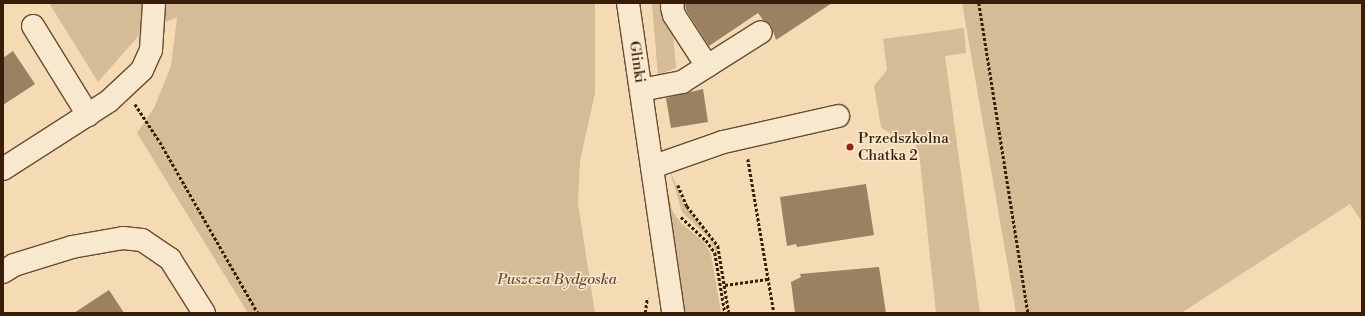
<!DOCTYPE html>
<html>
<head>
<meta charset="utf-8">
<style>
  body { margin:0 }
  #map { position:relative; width:1365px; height:316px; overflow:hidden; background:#f5dbb3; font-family:"Libre Bodoni",serif }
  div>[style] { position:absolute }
  .green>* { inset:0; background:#d5bb96 }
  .building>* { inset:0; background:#9b8061 }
  .path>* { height:2.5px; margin-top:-1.25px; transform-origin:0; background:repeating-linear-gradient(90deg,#391d09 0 3px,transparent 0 5px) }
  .roads { filter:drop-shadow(1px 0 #684c34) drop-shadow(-1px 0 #684c34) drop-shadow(0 1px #684c34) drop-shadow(0 -1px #684c34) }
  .minor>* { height:22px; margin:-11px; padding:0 11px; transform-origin:11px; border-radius:11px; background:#f8e8ce }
  .dots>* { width:11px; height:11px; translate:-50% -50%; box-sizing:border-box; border:2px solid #f8e8ce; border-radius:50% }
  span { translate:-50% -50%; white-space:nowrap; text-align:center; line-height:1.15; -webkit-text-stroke:3px #f8e8ce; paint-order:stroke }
  .street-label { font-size:15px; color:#391d09 }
  .poi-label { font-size:15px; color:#391d09 }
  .left { translate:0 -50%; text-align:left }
  .park-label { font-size:15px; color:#684c33; font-style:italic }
  .frame { position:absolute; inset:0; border:4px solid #391d09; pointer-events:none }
</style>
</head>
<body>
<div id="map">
  <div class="green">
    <div style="clip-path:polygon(49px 3px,595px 3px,595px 93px,580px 161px,578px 204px,595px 313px,248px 313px,137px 133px,154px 108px,171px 66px,177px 17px,141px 33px,98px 82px)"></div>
    <div style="clip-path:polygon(652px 3px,670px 3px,676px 68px,658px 75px)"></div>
    <div style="clip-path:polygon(962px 3px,1362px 3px,1362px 222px,1350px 204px,1181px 313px,1016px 313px)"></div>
    <div style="clip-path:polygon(964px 28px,966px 53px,945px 56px,980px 313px,936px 313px,919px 152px,912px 138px,897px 138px,881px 127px,874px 86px,887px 70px,883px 39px)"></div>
    <div style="clip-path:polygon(669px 168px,684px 204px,709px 234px,716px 246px,718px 256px,708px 237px,682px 212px)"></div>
    <div style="clip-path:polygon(663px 174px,673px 212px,681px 223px,704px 242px,711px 254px,721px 313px,684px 313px)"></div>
  </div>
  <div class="building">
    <div style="clip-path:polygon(685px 3px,832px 3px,776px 40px,771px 25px,763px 20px,758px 13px,709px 46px,686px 10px)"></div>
    <div style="clip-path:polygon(13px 51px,35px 84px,3px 105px,3px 58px)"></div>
    <div style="clip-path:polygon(703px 89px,708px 122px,671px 128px,666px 98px)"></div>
    <div style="clip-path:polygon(866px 184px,874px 235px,797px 247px,796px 244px,787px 246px,780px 197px)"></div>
    <div style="clip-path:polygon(879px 267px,886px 313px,795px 313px,791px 282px,801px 277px,800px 274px)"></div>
    <div style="clip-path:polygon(109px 290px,124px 313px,74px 313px)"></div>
  </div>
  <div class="path">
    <div style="left:979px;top:3px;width:314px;rotate:81deg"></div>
    <div style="left:135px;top:104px;width:45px;rotate:56.7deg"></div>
    <div style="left:160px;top:142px;width:197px;rotate:60.2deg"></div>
    <div style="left:748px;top:159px;width:156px;rotate:80.4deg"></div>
    <div style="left:678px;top:185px;width:23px;rotate:67deg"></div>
    <div style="left:687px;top:206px;width:51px;rotate:52.2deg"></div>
    <div style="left:718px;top:246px;width:68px;rotate:80.7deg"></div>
    <div style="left:681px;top:217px;width:34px;rotate:43deg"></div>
    <div style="left:706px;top:240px;width:16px;rotate:55deg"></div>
    <div style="left:715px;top:253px;width:61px;rotate:80.5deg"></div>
    <div style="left:725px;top:285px;width:43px;rotate:-7.9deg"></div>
    <div style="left:645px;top:313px;width:15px;rotate:-82deg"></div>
  </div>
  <div class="roads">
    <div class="minor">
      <div style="left:628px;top:3px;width:313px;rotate:81.7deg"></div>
      <div style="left:673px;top:3px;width:4px;rotate:104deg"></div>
      <div style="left:672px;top:7px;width:8px;rotate:76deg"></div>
      <div style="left:674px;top:15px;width:61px;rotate:57.1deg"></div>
      <div style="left:33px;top:26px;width:105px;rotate:58.3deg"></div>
      <div style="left:641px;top:90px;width:42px;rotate:-11deg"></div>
      <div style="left:682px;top:82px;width:93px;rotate:-32.3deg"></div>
      <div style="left:652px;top:167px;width:75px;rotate:-19.4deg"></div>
      <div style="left:723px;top:142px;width:118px;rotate:-12.7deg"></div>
      <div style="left:3px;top:169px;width:126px;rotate:-32.7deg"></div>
      <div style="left:109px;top:101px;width:45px;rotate:-43.2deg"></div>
      <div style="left:142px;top:70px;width:22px;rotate:-66deg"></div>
      <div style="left:151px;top:50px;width:47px;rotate:-86.3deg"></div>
      <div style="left:3px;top:272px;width:13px;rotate:-32deg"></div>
      <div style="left:14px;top:265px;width:61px;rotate:-17.2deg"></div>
      <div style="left:72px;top:247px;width:52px;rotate:-10deg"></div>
      <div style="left:123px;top:238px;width:19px;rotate:6deg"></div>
      <div style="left:142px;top:240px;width:34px;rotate:34deg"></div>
      <div style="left:170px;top:259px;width:64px;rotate:57.8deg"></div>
    </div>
  </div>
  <div class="dots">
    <div style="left:850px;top:147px;background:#8f2418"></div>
  </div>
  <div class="street-label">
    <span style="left:637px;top:62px;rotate:82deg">Glinki</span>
  </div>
  <div class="poi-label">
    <span class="left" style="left:858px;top:147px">Przedszkolna<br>Chatka 2</span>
  </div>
  <div class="park-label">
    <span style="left:557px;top:280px">Puszcza Bydgoska</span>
  </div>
  <div class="frame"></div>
</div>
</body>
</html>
